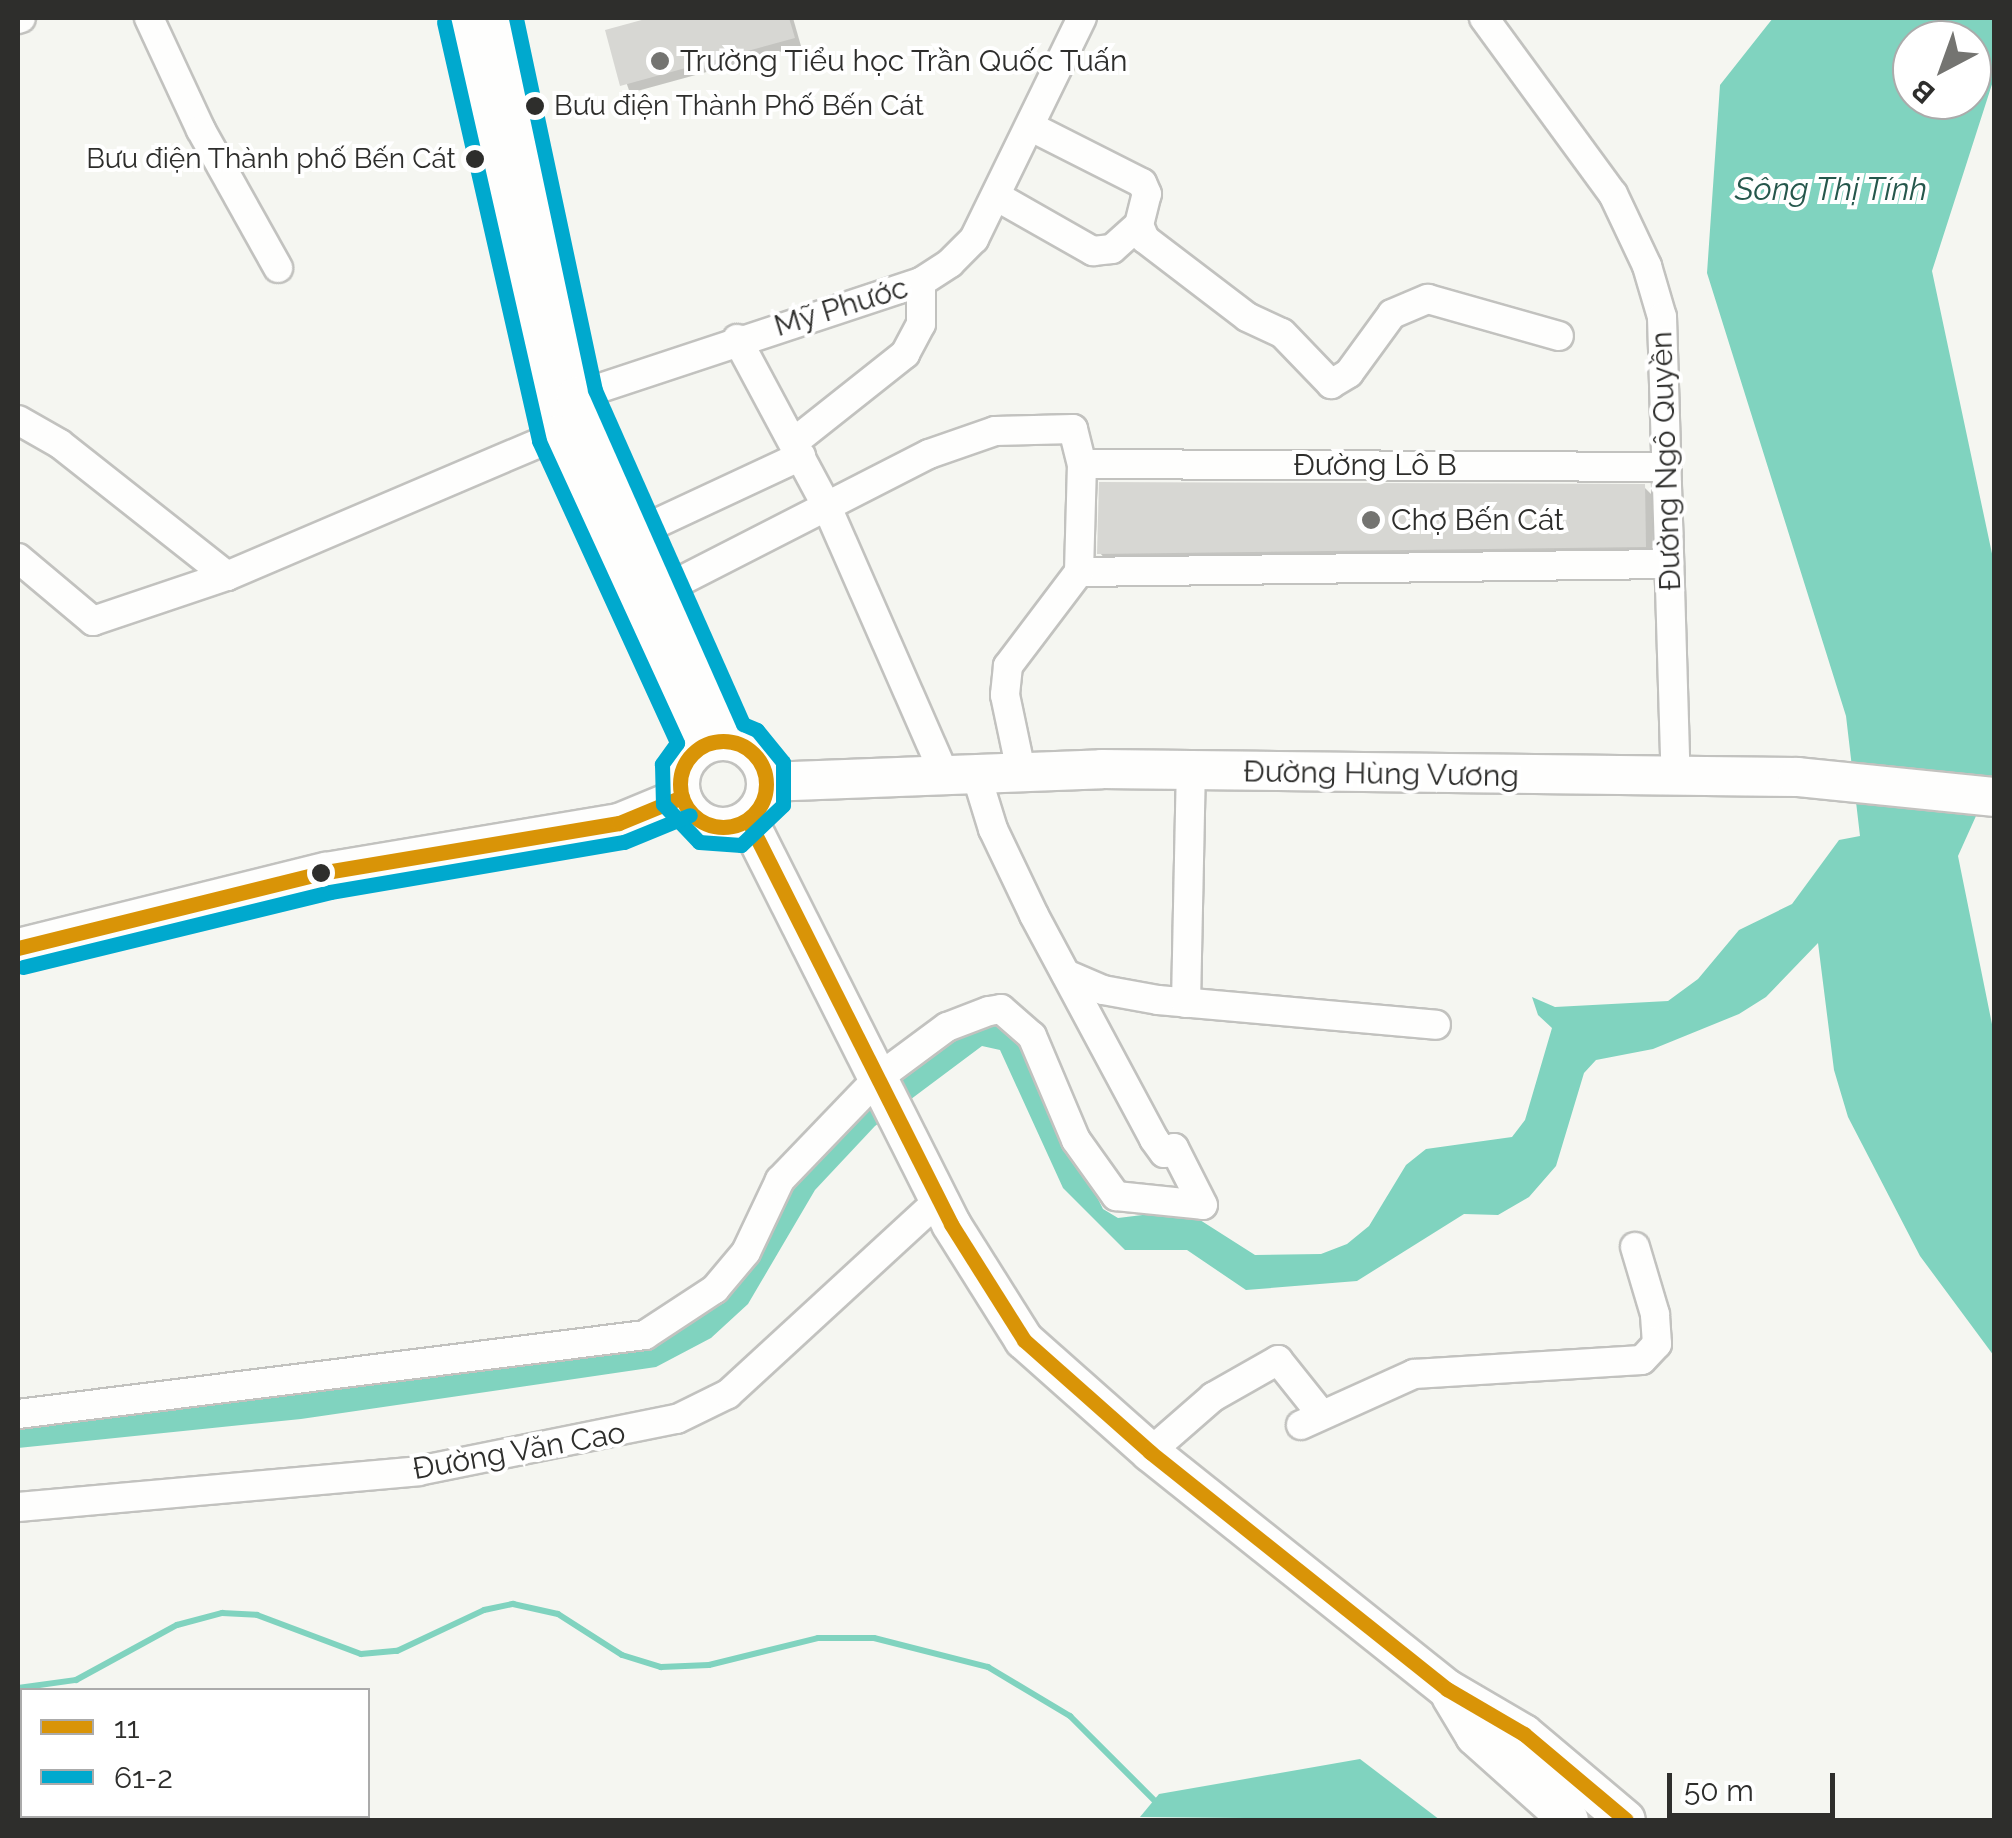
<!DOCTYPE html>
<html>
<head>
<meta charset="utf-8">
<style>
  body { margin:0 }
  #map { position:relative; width:2012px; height:1838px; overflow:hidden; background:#f5f6f1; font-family:Raleway,sans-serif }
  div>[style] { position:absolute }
  .water>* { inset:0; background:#80d3bf }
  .shadow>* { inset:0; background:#0003 }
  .stream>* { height:6px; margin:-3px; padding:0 3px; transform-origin:3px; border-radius:3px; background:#80d3bf }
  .building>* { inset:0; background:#d7d7d3 }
  .roads { filter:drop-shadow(2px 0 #c2c2bf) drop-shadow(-2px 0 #c2c2bf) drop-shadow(0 2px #c2c2bf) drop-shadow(0 -2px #c2c2bf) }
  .minor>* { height:28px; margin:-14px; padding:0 14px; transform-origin:14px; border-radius:14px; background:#fefefd }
  .secondary>* { height:38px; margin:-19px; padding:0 19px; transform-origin:19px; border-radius:19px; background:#fefefd }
  .secondary>.ring { margin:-19px; padding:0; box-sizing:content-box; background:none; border:38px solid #fefefd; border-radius:50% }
  .bus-1>* { height:15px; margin:-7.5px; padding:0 7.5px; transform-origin:7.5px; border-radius:7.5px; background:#d99407 }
  .bus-1>.ring { margin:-7.5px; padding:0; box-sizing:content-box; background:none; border:15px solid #d99407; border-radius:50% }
  .bus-2>* { height:15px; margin:-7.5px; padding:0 7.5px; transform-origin:7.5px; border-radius:7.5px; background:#00a9ce }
  .dots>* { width:28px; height:28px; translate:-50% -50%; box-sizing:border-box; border:5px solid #fff; border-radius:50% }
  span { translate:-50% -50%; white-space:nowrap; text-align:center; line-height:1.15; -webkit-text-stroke:8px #fff; paint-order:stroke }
  .bus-label { font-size:28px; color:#2e2e2c }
  .left { translate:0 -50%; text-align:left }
  .right { translate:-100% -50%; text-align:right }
  .poi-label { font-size:30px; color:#2e2e2c }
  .street-label { font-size:30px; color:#2e2e2c }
  .water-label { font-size:32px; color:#26574c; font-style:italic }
  .frame { position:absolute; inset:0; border:20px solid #2e2e2c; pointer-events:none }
  .legend { position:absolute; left:20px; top:1688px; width:350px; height:130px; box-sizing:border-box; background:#fff; border:2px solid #ababab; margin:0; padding:12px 18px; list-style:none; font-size:30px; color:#2e2e2c }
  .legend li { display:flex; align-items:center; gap:20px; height:50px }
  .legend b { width:50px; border:2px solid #ababab }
  .north { position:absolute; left:1892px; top:20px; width:100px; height:100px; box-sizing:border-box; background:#fff; border:2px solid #ababab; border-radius:50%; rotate:221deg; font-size:28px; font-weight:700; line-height:40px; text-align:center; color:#2e2e2c }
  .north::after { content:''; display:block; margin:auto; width:35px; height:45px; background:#747471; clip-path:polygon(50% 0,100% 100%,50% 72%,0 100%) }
  .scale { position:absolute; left:1667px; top:1773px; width:168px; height:45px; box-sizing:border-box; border:5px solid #2e2e2c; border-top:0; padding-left:12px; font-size:30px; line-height:35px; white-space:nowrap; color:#2e2e2c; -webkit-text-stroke:8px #fff; paint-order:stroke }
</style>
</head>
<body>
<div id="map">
  <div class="water">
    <div style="clip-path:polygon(evenodd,1773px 18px,1994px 18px,1994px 78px,1932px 271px,1994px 563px,1994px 776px,1958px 856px,1994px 1034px,1994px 1356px,1920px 1256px,1848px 1117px,1834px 1070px,1818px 943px,1766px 997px,1739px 1014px,1653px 1049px,1596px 1060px,1584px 1073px,1556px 1166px,1529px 1197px,1498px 1215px,1464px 1214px,1357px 1281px,1246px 1290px,1187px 1250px,1125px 1250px,1063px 1188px,1000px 1050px,982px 1046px,875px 1126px,815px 1190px,748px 1304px,711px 1338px,656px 1367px,301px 1419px,18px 1448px,18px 1418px,677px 1325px,852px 1110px,981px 1019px,1013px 1028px,1103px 1209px,1118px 1218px,1167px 1212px,1200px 1220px,1255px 1255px,1321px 1254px,1347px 1244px,1369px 1226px,1406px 1165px,1426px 1149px,1512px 1137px,1525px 1120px,1552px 1028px,1538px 1015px,1532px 997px,1555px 1007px,1668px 1001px,1698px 979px,1739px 930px,1792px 904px,1839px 840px,1860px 836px,1846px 716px,1707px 273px,1720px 85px,1773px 18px,1912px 40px,1972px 40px,1972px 100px,1912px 100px,1912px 40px)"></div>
    <div style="clip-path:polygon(1360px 1759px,1440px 1820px,1140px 1817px,1159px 1794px)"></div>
  </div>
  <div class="shadow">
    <div style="clip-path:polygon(658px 18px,793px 18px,801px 46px,630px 93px,608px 31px)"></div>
    <div style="clip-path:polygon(1644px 487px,1652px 495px,1652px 554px,1107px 561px,1100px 553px)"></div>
  </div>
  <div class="stream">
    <div style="left:18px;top:1688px;width:59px;rotate:-7.9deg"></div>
    <div style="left:76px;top:1680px;width:115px;rotate:-28.6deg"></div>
    <div style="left:177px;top:1625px;width:47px;rotate:-14.9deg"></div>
    <div style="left:222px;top:1613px;width:35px;rotate:3deg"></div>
    <div style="left:257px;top:1615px;width:111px;rotate:20.6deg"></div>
    <div style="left:361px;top:1654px;width:36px;rotate:-5deg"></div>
    <div style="left:397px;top:1651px;width:96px;rotate:-25.2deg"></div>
    <div style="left:484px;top:1610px;width:30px;rotate:-12deg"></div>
    <div style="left:513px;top:1604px;width:46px;rotate:12.5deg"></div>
    <div style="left:558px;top:1614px;width:76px;rotate:32.6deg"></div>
    <div style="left:622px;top:1655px;width:41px;rotate:17.1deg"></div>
    <div style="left:661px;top:1667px;width:48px;rotate:-2.4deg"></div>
    <div style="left:709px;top:1665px;width:112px;rotate:-13.9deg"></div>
    <div style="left:818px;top:1638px;width:56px"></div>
    <div style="left:874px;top:1638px;width:118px;rotate:14.3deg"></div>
    <div style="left:988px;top:1667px;width:96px;rotate:30.9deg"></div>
    <div style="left:1070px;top:1716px;width:127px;rotate:45deg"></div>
  </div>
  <div class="building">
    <div style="clip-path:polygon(649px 18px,789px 18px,795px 38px,620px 86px,605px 30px)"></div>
    <div style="clip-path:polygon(1099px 482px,1645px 484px,1646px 547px,1097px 554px)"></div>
  </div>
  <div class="roads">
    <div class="minor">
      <div style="left:149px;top:18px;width:123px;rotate:65.1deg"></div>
      <div style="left:201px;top:130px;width:158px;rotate:60.8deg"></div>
      <div style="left:1484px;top:18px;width:218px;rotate:53.8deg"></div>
      <div style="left:1613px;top:194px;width:80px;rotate:64.7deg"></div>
      <div style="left:1647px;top:266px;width:53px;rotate:73.6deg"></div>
      <div style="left:1662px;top:317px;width:461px;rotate:88.3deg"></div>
      <div style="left:18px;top:19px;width:3px;rotate:-18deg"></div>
      <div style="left:996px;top:196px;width:112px;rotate:29.6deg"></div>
      <div style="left:1093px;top:251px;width:19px;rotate:-6deg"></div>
      <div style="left:1112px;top:249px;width:36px;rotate:-42deg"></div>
      <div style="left:1139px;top:225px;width:32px;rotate:-76deg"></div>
      <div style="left:1147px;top:194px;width:12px;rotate:-114deg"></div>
      <div style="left:1142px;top:183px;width:124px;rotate:-153.2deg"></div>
      <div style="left:1139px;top:225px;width:15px;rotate:67deg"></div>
      <div style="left:1145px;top:239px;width:128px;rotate:37.4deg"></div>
      <div style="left:1247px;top:317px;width:38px;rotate:25deg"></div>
      <div style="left:1282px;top:333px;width:71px;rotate:46.1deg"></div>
      <div style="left:1331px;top:384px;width:21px;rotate:-31deg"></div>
      <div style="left:1349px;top:373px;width:73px;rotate:-53.9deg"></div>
      <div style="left:1392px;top:314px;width:39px;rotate:-23deg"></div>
      <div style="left:1428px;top:299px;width:136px;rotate:15.8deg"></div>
      <div style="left:737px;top:339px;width:191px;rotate:61.8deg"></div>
      <div style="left:827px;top:507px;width:288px;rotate:66.3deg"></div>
      <div style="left:576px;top:396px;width:363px;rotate:-18.3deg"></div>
      <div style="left:921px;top:282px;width:35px;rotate:-33deg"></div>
      <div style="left:950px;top:263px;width:34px;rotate:-45deg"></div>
      <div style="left:974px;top:239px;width:246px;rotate:-64deg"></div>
      <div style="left:18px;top:420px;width:48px;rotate:29.7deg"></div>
      <div style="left:60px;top:444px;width:213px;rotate:38.3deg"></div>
      <div style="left:227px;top:576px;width:360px;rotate:-23.1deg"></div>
      <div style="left:794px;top:442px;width:142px;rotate:-38.4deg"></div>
      <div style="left:905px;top:354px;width:34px;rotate:-62deg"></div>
      <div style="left:921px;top:324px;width:42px;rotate:-90deg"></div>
      <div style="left:1082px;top:464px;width:585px;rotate:0.29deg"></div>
      <div style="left:638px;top:532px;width:180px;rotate:-25deg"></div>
      <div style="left:18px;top:558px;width:98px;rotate:40deg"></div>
      <div style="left:93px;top:621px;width:141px;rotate:-18.6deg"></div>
      <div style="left:1079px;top:572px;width:590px;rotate:-0.78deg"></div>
      <div style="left:665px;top:589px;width:297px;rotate:-27.1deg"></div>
      <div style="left:929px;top:454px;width:70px;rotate:-19.2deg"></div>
      <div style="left:995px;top:431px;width:78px;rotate:-1.5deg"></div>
      <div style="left:1073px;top:429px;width:36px;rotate:76deg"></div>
      <div style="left:1082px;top:464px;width:108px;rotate:91.6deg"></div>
      <div style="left:1079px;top:572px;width:118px;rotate:127.1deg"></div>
      <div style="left:1008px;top:666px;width:29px;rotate:96deg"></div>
      <div style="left:1005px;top:695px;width:78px;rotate:78.1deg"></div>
      <div style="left:1066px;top:974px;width:40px;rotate:23.4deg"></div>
      <div style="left:1103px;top:990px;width:56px;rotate:10.3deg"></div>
      <div style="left:1158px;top:1000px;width:279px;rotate:5.1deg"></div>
      <div style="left:1186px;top:1003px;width:232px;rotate:-88.8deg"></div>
      <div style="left:18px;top:1414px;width:632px;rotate:-7.18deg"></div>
      <div style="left:645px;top:1335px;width:84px;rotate:-33.3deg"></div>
      <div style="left:715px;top:1289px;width:48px;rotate:-50deg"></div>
      <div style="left:746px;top:1252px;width:80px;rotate:-64.7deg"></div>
      <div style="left:780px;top:1180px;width:141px;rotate:-46.1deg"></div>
      <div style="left:878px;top:1078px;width:86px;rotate:-36.5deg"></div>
      <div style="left:947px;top:1027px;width:45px;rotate:-20.9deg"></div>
      <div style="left:989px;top:1011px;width:12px;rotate:-9deg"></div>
      <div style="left:1001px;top:1009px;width:41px;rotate:41.1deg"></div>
      <div style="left:1032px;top:1036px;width:113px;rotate:67.1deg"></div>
      <div style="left:1076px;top:1140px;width:69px;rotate:54.5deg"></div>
      <div style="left:1116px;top:1196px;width:87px;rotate:5.9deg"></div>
      <div style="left:1203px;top:1205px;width:64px;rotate:-117deg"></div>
      <div style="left:1174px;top:1148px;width:11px;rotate:153deg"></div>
      <div style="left:1164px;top:1153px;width:17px;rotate:-126deg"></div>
      <div style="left:1154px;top:1139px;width:254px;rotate:-118.2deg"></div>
      <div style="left:1034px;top:915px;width:95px;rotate:-115.5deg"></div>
      <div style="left:993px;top:829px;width:61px;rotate:-107.2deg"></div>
      <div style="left:1301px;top:1425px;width:124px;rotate:-24.3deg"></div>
      <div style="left:1414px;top:1374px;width:228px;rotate:-3.5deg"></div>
      <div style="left:1642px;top:1360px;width:22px;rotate:-47deg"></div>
      <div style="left:1657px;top:1344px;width:30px;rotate:-94deg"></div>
      <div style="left:1655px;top:1314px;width:70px;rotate:-106.6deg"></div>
      <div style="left:1150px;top:1452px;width:84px;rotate:-41.1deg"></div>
      <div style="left:1213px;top:1397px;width:75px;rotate:-29.6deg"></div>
      <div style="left:1278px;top:1360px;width:70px;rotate:51.3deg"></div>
      <div style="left:18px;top:1507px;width:402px;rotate:-5.1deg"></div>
      <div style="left:418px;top:1471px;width:264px;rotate:-11.4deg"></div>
      <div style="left:677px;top:1419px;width:57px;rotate:-26.1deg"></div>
      <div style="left:728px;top:1394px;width:287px;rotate:-42.6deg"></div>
    </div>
    <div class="secondary">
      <div style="left:464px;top:18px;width:427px;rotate:77.3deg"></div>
      <div style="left:558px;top:435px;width:342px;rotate:65.5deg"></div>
      <div style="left:496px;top:18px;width:386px;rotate:78.1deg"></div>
      <div style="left:576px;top:396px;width:377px;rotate:66.1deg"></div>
      <div class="ring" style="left:680px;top:741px;width:48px;height:48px"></div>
      <div style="left:767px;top:782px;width:335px;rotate:-2.2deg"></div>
      <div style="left:1102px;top:769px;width:696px;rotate:0.66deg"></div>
      <div style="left:1798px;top:777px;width:197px;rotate:5.8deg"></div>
      <div style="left:748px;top:820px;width:452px;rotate:63.3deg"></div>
      <div style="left:951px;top:1224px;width:137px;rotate:57.8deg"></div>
      <div style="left:1024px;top:1340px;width:169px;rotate:41.6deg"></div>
      <div style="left:1150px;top:1452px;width:380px;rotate:38.6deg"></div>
      <div style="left:1447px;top:1689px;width:89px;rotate:30.3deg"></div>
      <div style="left:1524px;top:1734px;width:133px;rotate:40.1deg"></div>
      <div style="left:18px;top:948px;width:317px;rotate:-13.9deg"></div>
      <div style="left:326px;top:872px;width:297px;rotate:-9.5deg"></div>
      <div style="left:619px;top:823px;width:68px;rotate:-22.4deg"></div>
      <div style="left:1451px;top:1696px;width:47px;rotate:59deg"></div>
      <div style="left:1475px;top:1736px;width:126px;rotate:41.8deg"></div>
    </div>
  </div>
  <div class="bus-1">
    <div class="ring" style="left:680px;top:741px;width:71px;height:71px"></div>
    <div style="left:748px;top:820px;width:452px;rotate:63.3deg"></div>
    <div style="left:951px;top:1224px;width:137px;rotate:57.8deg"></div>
    <div style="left:1024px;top:1340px;width:169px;rotate:41.6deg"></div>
    <div style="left:1150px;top:1452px;width:380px;rotate:38.6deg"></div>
    <div style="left:1447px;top:1689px;width:89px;rotate:30.3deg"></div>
    <div style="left:1524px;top:1734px;width:133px;rotate:40.1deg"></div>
    <div style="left:18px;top:948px;width:317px;rotate:-13.9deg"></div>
    <div style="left:326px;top:872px;width:297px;rotate:-9.5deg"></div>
    <div style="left:619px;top:823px;width:68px;rotate:-22.4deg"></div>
  </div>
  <div class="bus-2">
    <div style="left:444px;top:22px;width:430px;rotate:77.2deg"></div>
    <div style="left:539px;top:441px;width:332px;rotate:65.4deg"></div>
    <div style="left:677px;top:743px;width:26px;rotate:126deg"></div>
    <div style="left:662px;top:764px;width:40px;rotate:88.6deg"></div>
    <div style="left:663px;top:804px;width:52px;rotate:46.5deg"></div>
    <div style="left:699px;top:842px;width:42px;rotate:4.1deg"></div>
    <div style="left:741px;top:845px;width:58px;rotate:-43.6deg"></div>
    <div style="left:783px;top:805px;width:43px;rotate:-90deg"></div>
    <div style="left:783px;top:762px;width:41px;rotate:-129.1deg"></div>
    <div style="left:757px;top:730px;width:15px;rotate:-157deg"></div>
    <div style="left:743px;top:724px;width:365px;rotate:-113.9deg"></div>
    <div style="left:595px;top:390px;width:380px;rotate:-102deg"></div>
    <div style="left:23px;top:967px;width:316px;rotate:-13.7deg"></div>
    <div style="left:330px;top:892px;width:298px;rotate:-9.7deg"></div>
    <div style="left:624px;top:842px;width:71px;rotate:-22.2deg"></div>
  </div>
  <div class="dots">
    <div style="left:660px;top:61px;background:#747471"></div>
    <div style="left:535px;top:106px;background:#2e2e2c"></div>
    <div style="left:475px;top:159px;background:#2e2e2c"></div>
    <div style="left:1371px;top:520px;background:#747471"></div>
    <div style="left:321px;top:873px;background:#2e2e2c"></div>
  </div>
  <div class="bus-label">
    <span class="left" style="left:554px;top:106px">Bưu điện Thành Phố Bến Cát</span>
    <span class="right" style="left:456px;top:159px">Bưu điện Thành phố Bến Cát</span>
  </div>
  <div class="poi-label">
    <span class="left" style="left:680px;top:61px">Trường Tiểu học Trần Quốc Tuấn</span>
    <span class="left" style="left:1391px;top:520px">Chợ Bến Cát</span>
  </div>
  <div class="street-label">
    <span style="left:841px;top:307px;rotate:-17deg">Mỹ Phước</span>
    <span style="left:1666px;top:461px;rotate:-92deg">Đường Ngô Quyền</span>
    <span style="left:1375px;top:465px">Đường Lô B</span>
    <span style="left:1381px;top:774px;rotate:1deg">Đường Hùng Vương</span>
    <span style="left:519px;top:1451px;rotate:-10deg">Đường Văn Cao</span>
  </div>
  <div class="water-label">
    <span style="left:1831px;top:189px">Sông Thị Tính</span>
  </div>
  <div class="frame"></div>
  <ul class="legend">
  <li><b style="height:12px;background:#d99407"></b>11</li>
  <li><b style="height:12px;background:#00a9ce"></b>61-2</li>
  </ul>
  <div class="north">B</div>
  <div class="scale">50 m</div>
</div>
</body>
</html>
